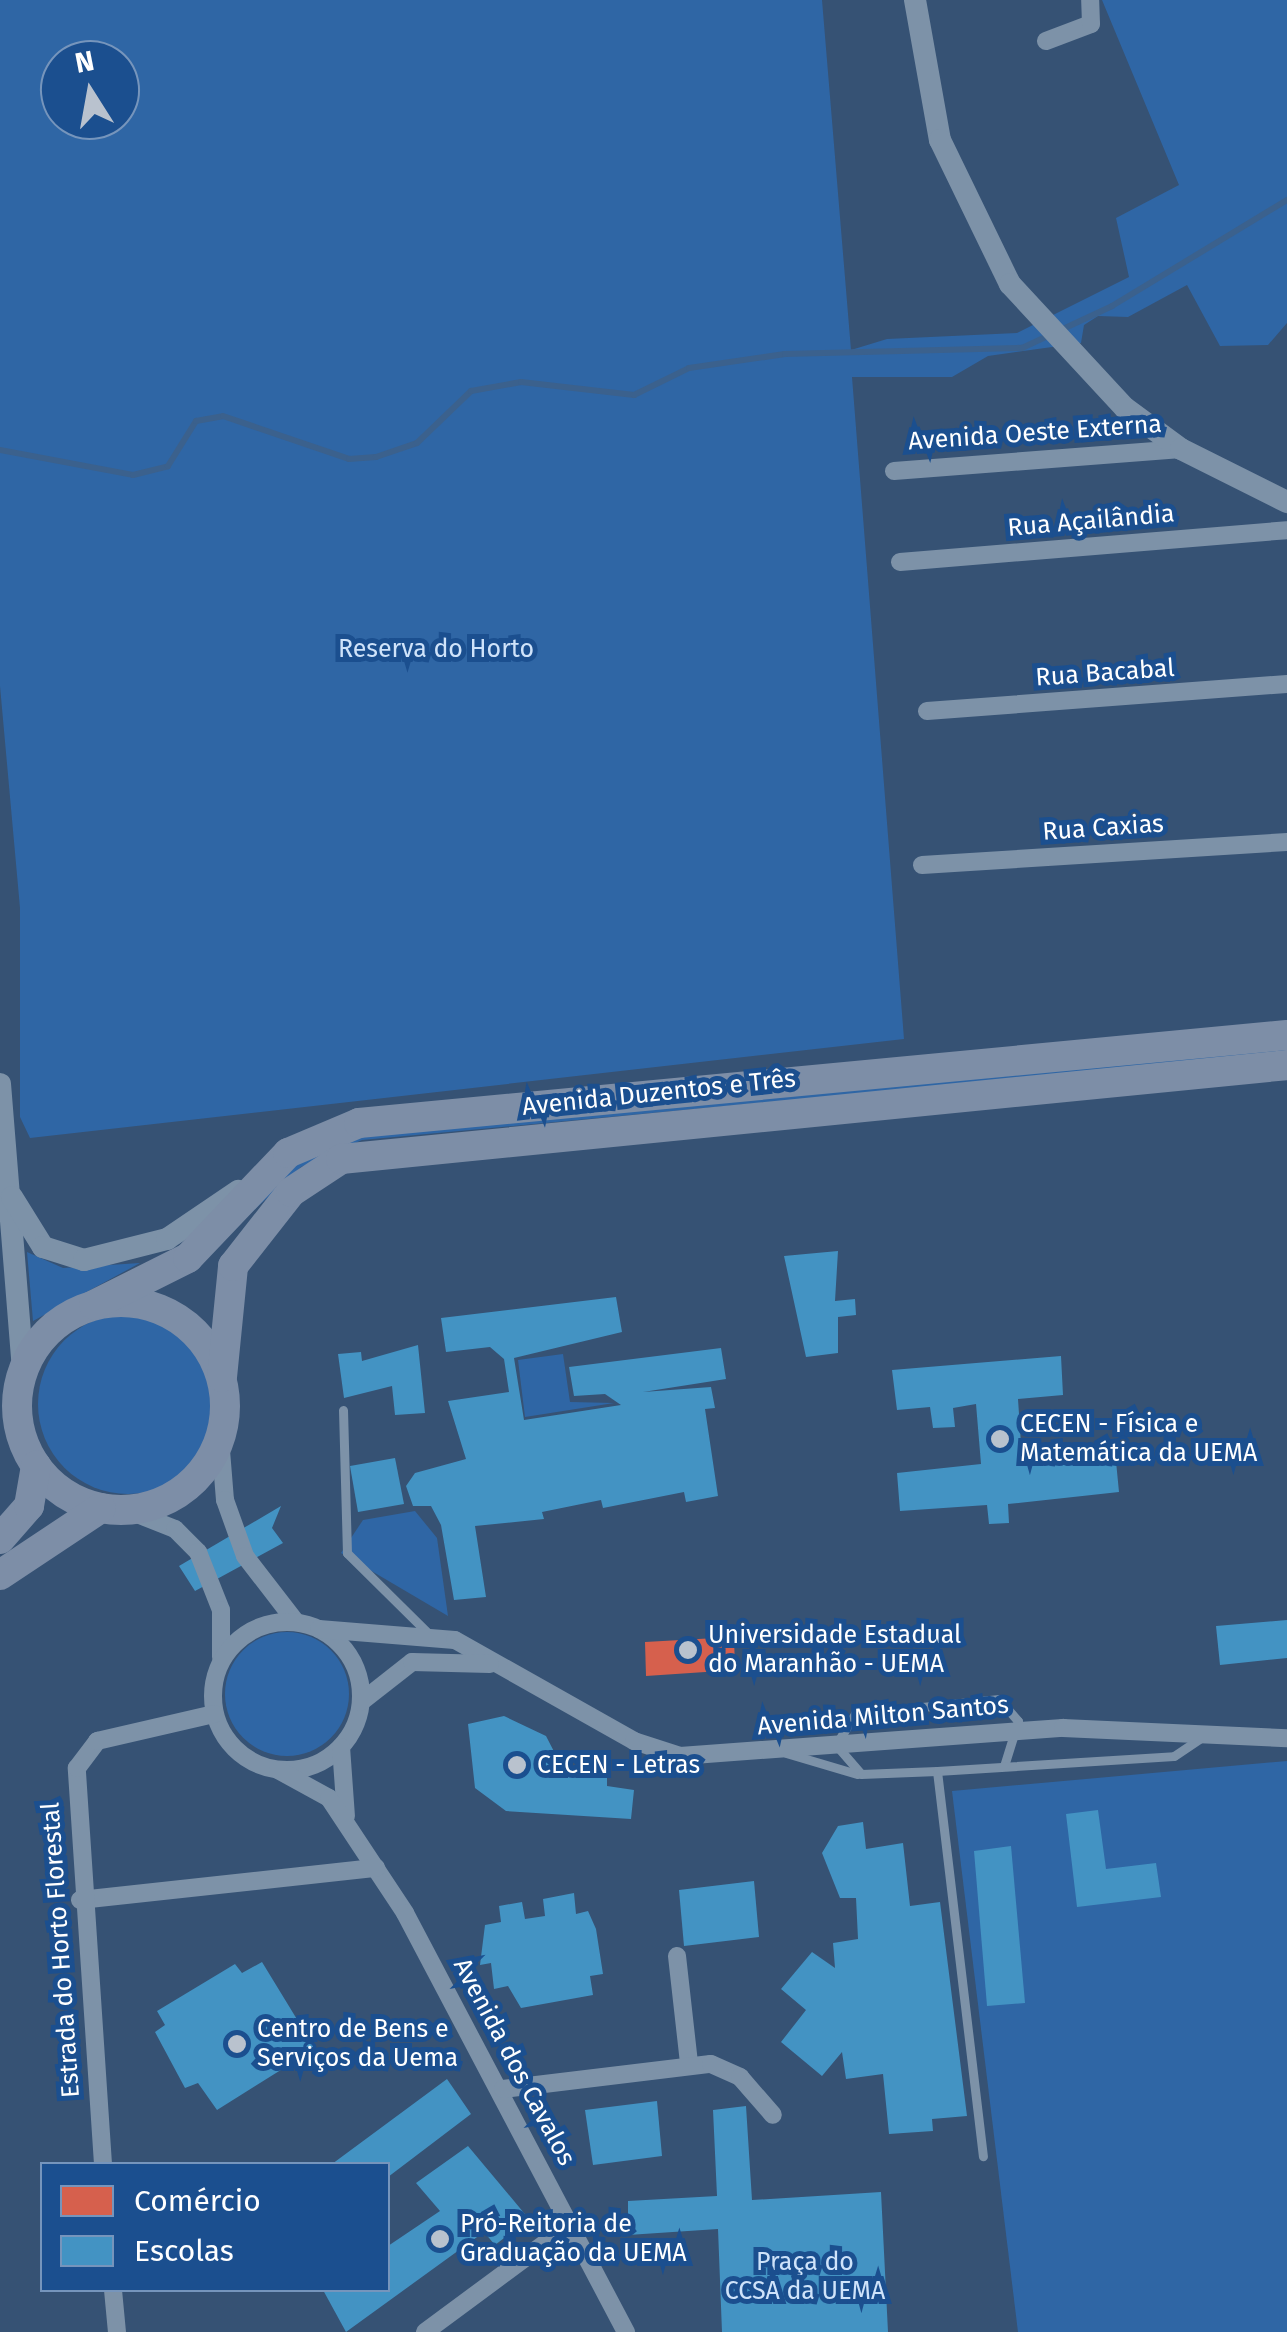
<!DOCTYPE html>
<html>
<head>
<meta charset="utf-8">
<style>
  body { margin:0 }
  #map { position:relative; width:1287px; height:2332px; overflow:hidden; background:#365274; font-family:"Fira Sans",sans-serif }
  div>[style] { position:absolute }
  .green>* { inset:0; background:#2f66a5 }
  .round { border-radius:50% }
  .shops>* { inset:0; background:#d6604d }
  .schools>* { inset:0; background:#4393c3 }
  .stream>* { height:6px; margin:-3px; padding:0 3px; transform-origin:3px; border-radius:3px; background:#3b618d }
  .service>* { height:9px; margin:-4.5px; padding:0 4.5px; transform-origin:4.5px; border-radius:4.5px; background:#7d92a8 }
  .minor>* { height:18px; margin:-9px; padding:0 9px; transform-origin:9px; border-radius:9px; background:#7d92a8 }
  .minor>.ring { margin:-9px; padding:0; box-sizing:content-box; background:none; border:18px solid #7d92a8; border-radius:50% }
  .tertiary>* { height:22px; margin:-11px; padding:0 11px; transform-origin:11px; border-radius:11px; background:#7d92a8 }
  .primary>* { height:30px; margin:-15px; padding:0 15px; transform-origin:15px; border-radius:15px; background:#7d8ea7 }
  .primary>.ring { margin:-15px; padding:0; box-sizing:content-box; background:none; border:30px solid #7d8ea7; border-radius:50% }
  .dots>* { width:28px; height:28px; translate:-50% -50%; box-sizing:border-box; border:5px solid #1b4f8f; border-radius:50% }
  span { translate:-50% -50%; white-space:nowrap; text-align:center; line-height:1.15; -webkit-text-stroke:10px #1b4f8f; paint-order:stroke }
  .street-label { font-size:25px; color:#fff }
  .park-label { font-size:25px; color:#cfe3fa }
  .poi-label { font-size:25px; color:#fff }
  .left { translate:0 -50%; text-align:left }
  .legend { position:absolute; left:40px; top:2162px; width:350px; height:130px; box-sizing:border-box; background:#1b4f8f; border:2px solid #7695bc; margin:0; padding:12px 18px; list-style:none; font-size:30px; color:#fff }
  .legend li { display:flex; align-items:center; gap:20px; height:50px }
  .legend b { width:50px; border:2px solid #7695bc }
  .north { position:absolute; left:40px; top:40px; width:100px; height:100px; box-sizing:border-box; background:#1b4f8f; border:2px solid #7695bc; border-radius:50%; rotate:349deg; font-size:28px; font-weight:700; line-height:40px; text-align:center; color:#fff }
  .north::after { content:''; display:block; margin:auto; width:35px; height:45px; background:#b9c2ce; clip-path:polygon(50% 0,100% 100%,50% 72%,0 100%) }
</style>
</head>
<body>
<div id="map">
  <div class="green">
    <div style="clip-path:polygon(evenodd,0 0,822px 0,851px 350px,887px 339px,1017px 333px,1129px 277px,1116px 218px,1179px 185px,1102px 0,1287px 0,1287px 323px,1268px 345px,1220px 346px,1187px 285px,1128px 317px,1098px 316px,1084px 325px,1081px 343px,988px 356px,952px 377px,852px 377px,904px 1039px,30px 1138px,20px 1117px,20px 908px,0 686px,0 0,60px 60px,120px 60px,120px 120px,60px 120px,60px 60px)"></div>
    <div style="clip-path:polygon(1287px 1045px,1287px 1054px,362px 1140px,301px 1167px,231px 1231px,296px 1163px,359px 1135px)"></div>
    <div style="clip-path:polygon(27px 1252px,63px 1268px,140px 1263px,33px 1321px)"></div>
    <div class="round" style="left:38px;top:1314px;width:180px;height:180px"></div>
    <div style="clip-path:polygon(563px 1354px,570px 1402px,614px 1403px,525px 1417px,518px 1360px)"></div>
    <div style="clip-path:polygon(415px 1511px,437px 1538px,448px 1616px,341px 1553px,363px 1520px)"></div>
    <div class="round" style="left:225px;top:1632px;width:124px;height:124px"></div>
    <div style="clip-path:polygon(1287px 1761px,1287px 2332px,1018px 2332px,952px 1791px)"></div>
  </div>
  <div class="shops">
    <div style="clip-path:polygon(734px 1637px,735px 1670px,646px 1676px,645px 1642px)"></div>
  </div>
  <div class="schools">
    <div style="clip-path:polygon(838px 1251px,835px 1301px,855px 1299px,856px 1315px,838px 1317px,838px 1353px,806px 1357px,784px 1256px)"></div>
    <div style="clip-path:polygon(616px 1297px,622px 1332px,514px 1358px,524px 1420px,621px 1405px,605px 1394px,574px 1396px,569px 1367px,721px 1348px,726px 1379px,643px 1392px,711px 1387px,715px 1408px,705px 1409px,718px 1496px,686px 1502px,684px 1492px,603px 1508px,601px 1500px,542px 1512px,544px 1519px,475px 1526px,486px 1597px,454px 1600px,441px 1525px,431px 1506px,413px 1506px,406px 1486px,415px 1473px,466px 1459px,448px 1401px,509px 1392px,504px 1359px,490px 1347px,446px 1352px,441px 1318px)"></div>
    <div style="clip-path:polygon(418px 1345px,425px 1413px,395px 1415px,392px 1386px,344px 1398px,338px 1354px,361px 1352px,362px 1361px)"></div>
    <div style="clip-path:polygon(1061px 1356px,1063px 1395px,1018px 1399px,1022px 1459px,1115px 1451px,1119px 1492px,1008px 1504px,1009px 1523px,989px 1524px,987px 1505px,900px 1511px,897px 1473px,981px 1464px,976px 1404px,953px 1408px,955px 1427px,933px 1428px,930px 1407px,897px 1410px,892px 1370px)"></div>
    <div style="clip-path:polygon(395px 1458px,404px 1504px,358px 1512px,350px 1466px)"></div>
    <div style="clip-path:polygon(281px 1506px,272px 1528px,283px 1543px,195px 1591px,179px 1566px)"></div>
    <div style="clip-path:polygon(1287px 1620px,1287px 1658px,1220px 1665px,1216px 1626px)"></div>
    <div style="clip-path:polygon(504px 1716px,546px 1736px,563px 1769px,607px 1771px,607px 1786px,634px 1790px,631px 1819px,506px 1811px,475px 1788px,468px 1724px)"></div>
    <div style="clip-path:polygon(1098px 1810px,1106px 1869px,1156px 1863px,1161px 1897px,1077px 1907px,1066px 1814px)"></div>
    <div style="clip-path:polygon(863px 1822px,866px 1849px,903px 1843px,910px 1906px,940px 1902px,967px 2116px,932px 2119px,933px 2131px,889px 2134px,883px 2074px,846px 2079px,842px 2052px,822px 2076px,781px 2042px,806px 2010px,781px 1989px,812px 1952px,835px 1968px,833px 1943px,858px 1939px,856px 1898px,840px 1898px,822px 1853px,838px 1826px)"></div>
    <div style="clip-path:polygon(1011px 1846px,1025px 2003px,987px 2006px,974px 1851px)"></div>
    <div style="clip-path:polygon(754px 1881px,759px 1937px,684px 1946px,679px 1890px)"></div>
    <div style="clip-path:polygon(574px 1893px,576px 1914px,588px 1911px,596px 1929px,603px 1974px,590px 1976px,593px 1995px,521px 2008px,508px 1986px,494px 1989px,491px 1963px,480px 1965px,485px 1925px,501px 1922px,499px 1906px,522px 1902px,525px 1919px,545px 1916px,543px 1899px)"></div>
    <div style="clip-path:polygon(262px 1962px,320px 2057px,298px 2071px,292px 2063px,217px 2110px,198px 2083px,185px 2088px,155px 2032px,165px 2025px,157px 2011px,235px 1964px,242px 1973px)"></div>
    <div style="clip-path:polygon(447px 2079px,471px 2114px,388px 2177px,388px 2164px,332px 2164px)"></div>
    <div style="clip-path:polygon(657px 2101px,662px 2156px,593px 2165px,585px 2110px)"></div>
    <div style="clip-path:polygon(746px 2106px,752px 2200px,881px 2192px,888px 2332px,722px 2332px,718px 2229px,628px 2235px,628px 2201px,717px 2196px,713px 2110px)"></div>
    <div style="clip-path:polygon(468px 2146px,529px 2219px,495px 2245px,484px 2232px,346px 2332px,323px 2290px,388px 2290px,388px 2246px,440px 2211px,416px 2183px)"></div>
  </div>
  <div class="stream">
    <div style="left:0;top:450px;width:135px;rotate:10.6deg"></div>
    <div style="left:133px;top:475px;width:36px;rotate:-14deg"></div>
    <div style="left:168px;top:466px;width:53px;rotate:-58.1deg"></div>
    <div style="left:196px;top:421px;width:27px;rotate:-10deg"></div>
    <div style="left:223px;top:416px;width:133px;rotate:18.8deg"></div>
    <div style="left:349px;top:459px;width:27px;rotate:-4deg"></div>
    <div style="left:376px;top:457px;width:43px;rotate:-18.9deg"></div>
    <div style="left:417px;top:443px;width:75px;rotate:-43.9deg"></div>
    <div style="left:471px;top:391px;width:51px;rotate:-10.2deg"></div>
    <div style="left:521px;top:382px;width:114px;rotate:6.6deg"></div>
    <div style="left:634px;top:395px;width:61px;rotate:-26.1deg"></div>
    <div style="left:689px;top:368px;width:97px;rotate:-8.3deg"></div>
    <div style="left:785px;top:354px;width:237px;rotate:-1.5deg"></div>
    <div style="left:1022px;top:348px;width:99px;rotate:-25deg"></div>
    <div style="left:1112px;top:306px;width:205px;rotate:-31.2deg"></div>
  </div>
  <div class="service">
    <div style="left:343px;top:1410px;width:143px;rotate:88.4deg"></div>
    <div style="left:347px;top:1553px;width:117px;rotate:44.7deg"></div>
    <div style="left:786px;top:1753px;width:74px;rotate:16.5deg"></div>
    <div style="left:1004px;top:1766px;width:47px;rotate:-72.7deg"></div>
    <div style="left:1018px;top:1721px;width:29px;rotate:-131deg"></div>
    <div style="left:999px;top:1699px;width:145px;rotate:174.1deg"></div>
    <div style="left:855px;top:1714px;width:36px;rotate:122deg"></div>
    <div style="left:836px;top:1745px;width:38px;rotate:49deg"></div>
    <div style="left:861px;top:1774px;width:76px;rotate:-2.3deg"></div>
    <div style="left:937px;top:1771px;width:237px;rotate:-3.6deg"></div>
    <div style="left:1174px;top:1756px;width:34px;rotate:-34deg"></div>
    <div style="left:937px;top:1771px;width:388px;rotate:83.2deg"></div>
  </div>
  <div class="minor">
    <div style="left:1046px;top:41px;width:48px;rotate:-20.7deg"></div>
    <div style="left:1091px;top:24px;width:24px;rotate:-92deg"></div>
    <div style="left:894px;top:471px;width:288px;rotate:-4.4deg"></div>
    <div style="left:900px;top:562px;width:388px;rotate:-4.7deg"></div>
    <div style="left:927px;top:711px;width:361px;rotate:-4.3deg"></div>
    <div style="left:922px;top:865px;width:366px;rotate:-3.6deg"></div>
    <div style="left:220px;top:1438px;width:62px;rotate:85.4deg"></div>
    <div style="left:225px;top:1500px;width:59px;rotate:70.3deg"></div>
    <div style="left:245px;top:1556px;width:83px;rotate:52.3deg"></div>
    <div style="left:127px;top:1510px;width:52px;rotate:21.6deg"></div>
    <div style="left:175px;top:1529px;width:33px;rotate:45deg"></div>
    <div style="left:198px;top:1552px;width:62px;rotate:68.4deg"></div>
    <div style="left:221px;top:1610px;width:47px;rotate:90deg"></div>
    <div class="ring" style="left:213px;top:1622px;width:130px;height:130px"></div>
    <div style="left:319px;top:1629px;width:136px;rotate:4.6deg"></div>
    <div style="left:455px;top:1640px;width:206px;rotate:29.4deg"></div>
    <div style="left:634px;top:1741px;width:48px;rotate:18.1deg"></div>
    <div style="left:680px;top:1756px;width:384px;rotate:-4.2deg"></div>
    <div style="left:1063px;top:1728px;width:224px;rotate:2.6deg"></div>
    <div style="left:361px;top:1702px;width:65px;rotate:-38.1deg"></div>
    <div style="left:412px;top:1662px;width:78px;rotate:1.5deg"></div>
    <div style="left:341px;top:1747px;width:69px;rotate:85.9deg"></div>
    <div style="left:278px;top:1770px;width:58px;rotate:28.8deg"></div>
    <div style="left:329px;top:1798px;width:138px;rotate:56.5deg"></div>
    <div style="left:405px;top:1913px;width:474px;rotate:62.2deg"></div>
    <div style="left:80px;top:1900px;width:298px;rotate:-6.2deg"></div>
    <div style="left:677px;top:1956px;width:108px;rotate:83.6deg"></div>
    <div style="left:503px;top:2089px;width:209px;rotate:-6.9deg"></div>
    <div style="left:711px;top:2064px;width:32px;rotate:24deg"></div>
    <div style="left:740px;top:2077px;width:50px;rotate:49deg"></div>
    <div style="left:103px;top:2164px;width:397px;rotate:-93.8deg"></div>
    <div style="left:77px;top:1768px;width:34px;rotate:-53deg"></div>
    <div style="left:97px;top:1741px;width:120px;rotate:-13deg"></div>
    <div style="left:113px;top:2290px;width:42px;rotate:84.6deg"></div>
    <div style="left:425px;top:2332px;width:182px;rotate:-36.5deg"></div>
  </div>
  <div class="tertiary">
    <div style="left:915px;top:0;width:142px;rotate:79.9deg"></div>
    <div style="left:940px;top:140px;width:160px;rotate:64.1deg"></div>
    <div style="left:1010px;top:284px;width:169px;rotate:47.2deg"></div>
    <div style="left:1125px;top:408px;width:69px;rotate:36.2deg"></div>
    <div style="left:1181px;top:449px;width:119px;rotate:26.6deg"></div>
    <div style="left:0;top:1084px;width:285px;rotate:85.4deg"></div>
    <div style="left:12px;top:1197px;width:59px;rotate:58.2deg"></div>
    <div style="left:43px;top:1247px;width:43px;rotate:17.6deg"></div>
    <div style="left:84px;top:1260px;width:86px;rotate:-14.2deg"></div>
    <div style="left:167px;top:1239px;width:86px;rotate:-34.1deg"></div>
  </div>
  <div class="primary">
    <div class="ring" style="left:17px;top:1302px;width:178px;height:178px"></div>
    <div style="left:94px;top:1305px;width:105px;rotate:-26.6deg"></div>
    <div style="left:188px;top:1258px;width:145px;rotate:-46.4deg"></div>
    <div style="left:288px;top:1153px;width:77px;rotate:-22.9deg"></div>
    <div style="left:359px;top:1123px;width:932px;rotate:-5.42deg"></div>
    <div style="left:222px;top:1377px;width:112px;rotate:-84.3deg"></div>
    <div style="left:233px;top:1266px;width:94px;rotate:-51.9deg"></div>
    <div style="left:291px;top:1192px;width:60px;rotate:-33.4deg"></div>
    <div style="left:341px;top:1159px;width:951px;rotate:-5.67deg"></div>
    <div style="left:0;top:1539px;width:44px;rotate:-48.7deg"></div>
    <div style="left:29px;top:1506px;width:41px;rotate:-80.1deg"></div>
    <div style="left:0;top:1575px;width:121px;rotate:-33.6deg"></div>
  </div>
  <div class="dots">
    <div style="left:1000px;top:1439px;background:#b9c2ce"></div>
    <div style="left:688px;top:1650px;background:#b9c2ce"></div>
    <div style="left:517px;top:1765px;background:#b9c2ce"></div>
    <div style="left:237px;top:2044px;background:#b9c2ce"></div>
    <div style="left:440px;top:2239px;background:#b9c2ce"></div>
  </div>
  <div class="street-label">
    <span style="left:1035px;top:433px;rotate:-4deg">Avenida Oeste Externa</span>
    <span style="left:1091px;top:521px;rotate:-5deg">Rua Açailândia</span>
    <span style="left:1105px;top:673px;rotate:-4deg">Rua Bacabal</span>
    <span style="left:1103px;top:828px;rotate:-4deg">Rua Caxias</span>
    <span style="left:659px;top:1093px;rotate:-6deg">Avenida Duzentos e Três</span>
    <span style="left:883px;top:1716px;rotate:-5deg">Avenida Milton Santos</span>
    <span style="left:61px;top:1950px;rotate:-94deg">Estrada do Horto Florestal</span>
    <span style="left:514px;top:2062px;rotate:62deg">Avenida dos Cavalos</span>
  </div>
  <div class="park-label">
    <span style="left:436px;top:649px">Reserva do Horto</span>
    <span style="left:805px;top:2277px">Praça do<br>CCSA da UEMA</span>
  </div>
  <div class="poi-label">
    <span class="left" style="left:1020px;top:1439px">CECEN - Física e<br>Matemática da UEMA</span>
    <span class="left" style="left:708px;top:1650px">Universidade Estadual<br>do Maranhão - UEMA</span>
    <span class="left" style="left:537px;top:1765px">CECEN - Letras</span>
    <span class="left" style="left:257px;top:2044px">Centro de Bens e<br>Serviços da Uema</span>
    <span class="left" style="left:460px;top:2239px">Pró-Reitoria de<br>Graduação da UEMA</span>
  </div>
  <ul class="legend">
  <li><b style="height:28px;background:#d6604d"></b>Comércio</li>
  <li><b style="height:28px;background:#4393c3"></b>Escolas</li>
  </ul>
  <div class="north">N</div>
</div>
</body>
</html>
